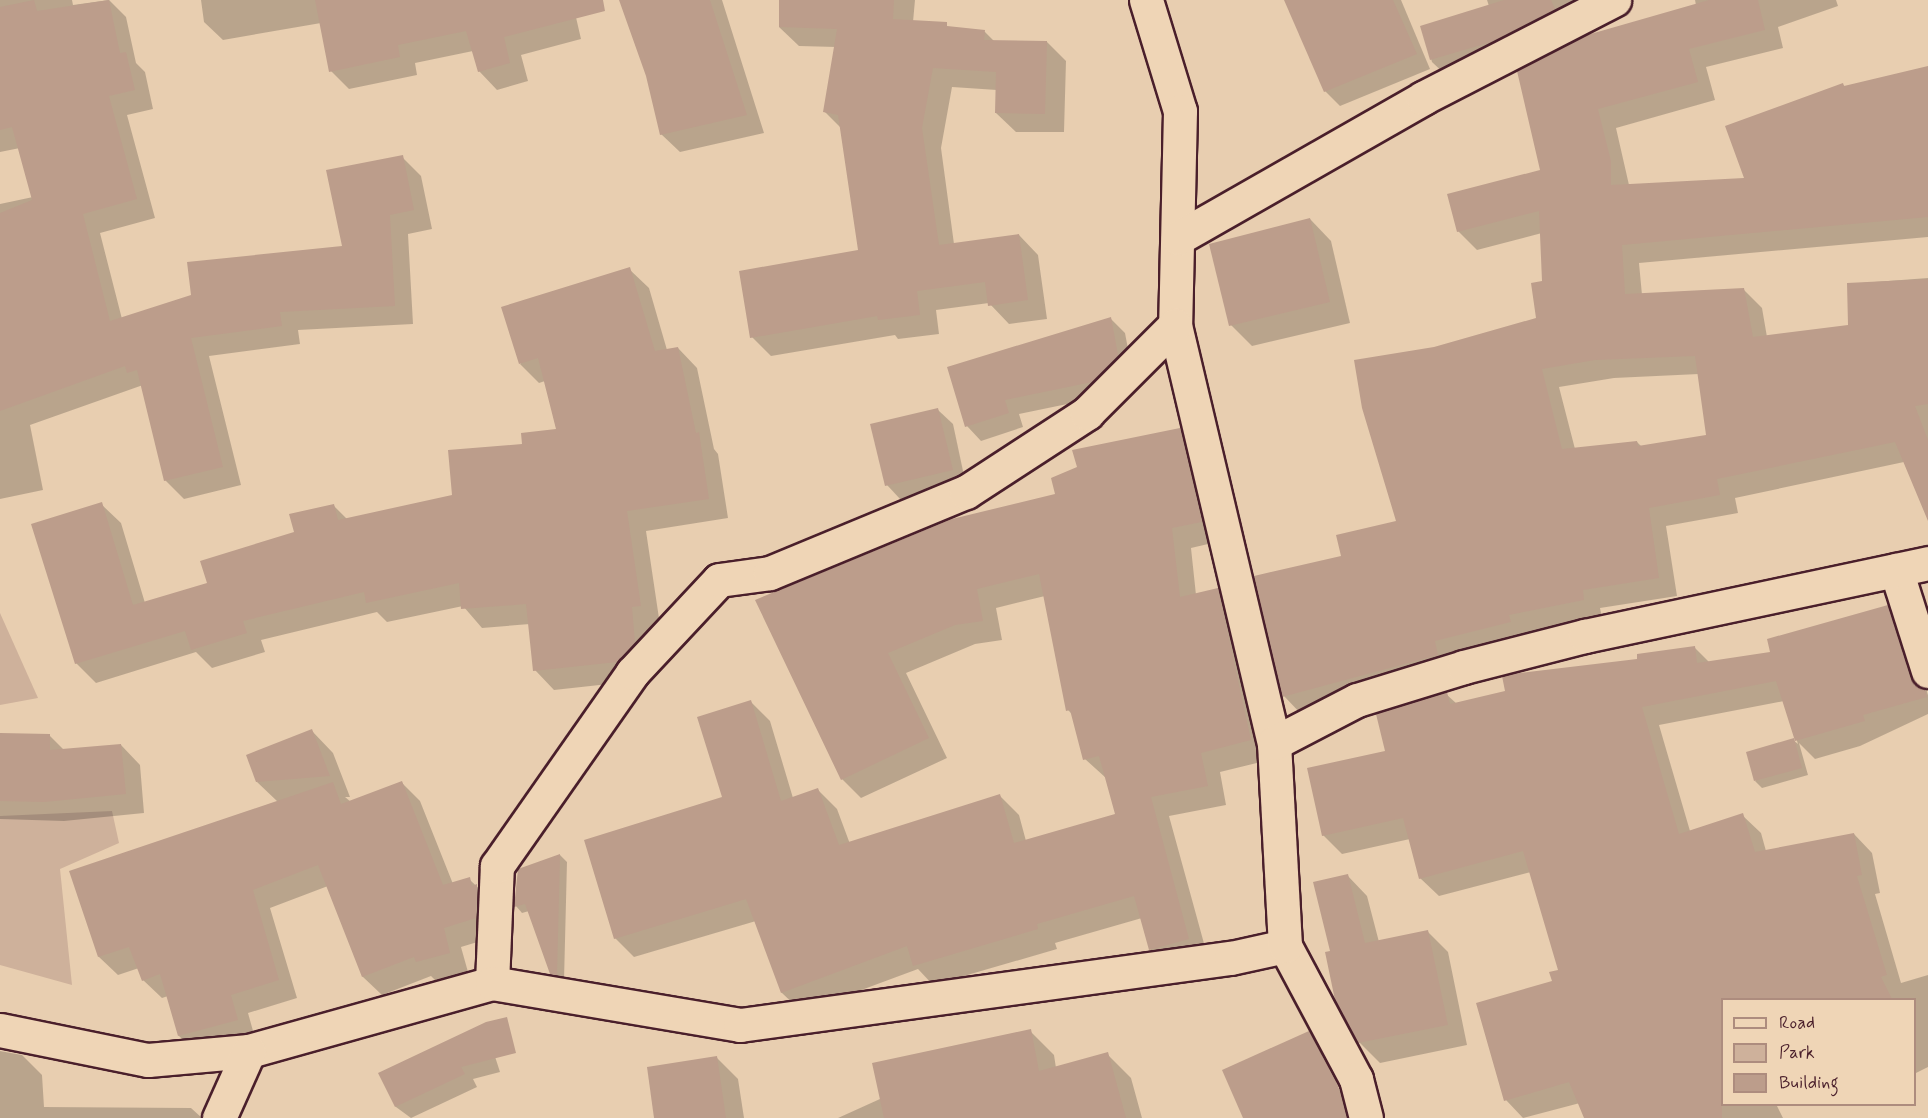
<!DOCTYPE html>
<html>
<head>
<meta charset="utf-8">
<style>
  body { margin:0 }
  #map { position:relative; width:1928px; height:1118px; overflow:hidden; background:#e8ceb0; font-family:Mynerve,sans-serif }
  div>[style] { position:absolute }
  .green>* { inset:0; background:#ceb19b }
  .shadow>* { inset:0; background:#0003 }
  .building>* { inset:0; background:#bc9d8b }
  .roads { filter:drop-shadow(2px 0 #4a1f2b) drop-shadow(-2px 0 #4a1f2b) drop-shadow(0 2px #4a1f2b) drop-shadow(0 -2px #4a1f2b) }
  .street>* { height:33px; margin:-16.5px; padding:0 16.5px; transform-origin:16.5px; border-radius:16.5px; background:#efd5b6 }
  span { translate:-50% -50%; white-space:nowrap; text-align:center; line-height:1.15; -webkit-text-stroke:4.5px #efd5b6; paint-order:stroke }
  .legend { position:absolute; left:1721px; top:998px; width:195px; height:108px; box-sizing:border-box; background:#efd5b6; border:2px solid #ad8c7e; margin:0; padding:8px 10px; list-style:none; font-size:18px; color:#4a1f2b }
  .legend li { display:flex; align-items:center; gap:12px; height:30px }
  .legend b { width:30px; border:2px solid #ad8c7e }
</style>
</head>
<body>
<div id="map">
  <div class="green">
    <div style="clip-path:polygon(0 613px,38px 698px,0 705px)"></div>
    <div style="clip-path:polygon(112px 811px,119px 843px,60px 869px,72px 985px,0 965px,0 816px)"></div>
  </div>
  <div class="shadow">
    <div style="clip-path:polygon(0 0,72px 0,73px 5px,109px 0,126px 17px,136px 63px,145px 72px,153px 109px,127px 115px,155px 218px,100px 233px,122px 319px,343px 247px,402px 157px,421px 176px,432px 229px,408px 234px,413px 324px,298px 330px,300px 344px,209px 356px,241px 485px,184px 499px,165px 480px,143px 385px,30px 425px,43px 490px,0 499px,0 204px,33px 197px,20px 148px,0 152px)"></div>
    <div style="clip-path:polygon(201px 0,572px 0,581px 39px,521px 55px,528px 81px,497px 90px,479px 71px,473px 51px,415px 63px,417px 75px,349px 89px,331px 71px,321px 23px,223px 40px,204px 22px)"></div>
    <div style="clip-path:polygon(621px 0,722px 0,764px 133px,680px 152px,661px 134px,648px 75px)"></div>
    <div style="clip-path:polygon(780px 0,915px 0,913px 22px,985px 32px,994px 41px,1047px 42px,1066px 61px,1064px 132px,1016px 132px,996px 113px,997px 90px,952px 87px,941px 148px,954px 244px,1019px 235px,1038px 255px,1047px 319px,1009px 324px,989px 303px,936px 310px,939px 334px,898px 339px,895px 335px,771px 356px,752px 337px,859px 251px,842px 129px,824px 111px,836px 47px,799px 46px,779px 27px)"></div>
    <div style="clip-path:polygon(1293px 0,1401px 0,1430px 69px,1340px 106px,1325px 91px)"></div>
    <div style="clip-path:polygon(1487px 0,1606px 0,1450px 79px,1432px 62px,1422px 27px,1489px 6px)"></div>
    <div style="clip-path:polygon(evenodd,1695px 0,1836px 0,1838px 6px,1778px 27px,1783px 48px,1706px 67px,1715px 100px,1616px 128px,1629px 185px,1747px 180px,1843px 85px,1846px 87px,1928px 68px,1928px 237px,1639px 263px,1642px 295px,1744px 290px,1762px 308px,1767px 337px,1850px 327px,1848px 284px,1928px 278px,1928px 516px,1904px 462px,1735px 498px,1738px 513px,1666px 526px,1677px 596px,1600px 608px,1602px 618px,1527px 633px,1529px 641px,1302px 715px,1284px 696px,1343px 557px,1398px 522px,1434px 348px,1538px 320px,1543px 282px,1542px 233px,1477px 250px,1458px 231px,1542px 171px,1518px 72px,1696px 5px,1695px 0,1699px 374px,1708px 437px,1642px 447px,1637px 442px,1575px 449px,1559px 387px,1614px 378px,1699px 374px)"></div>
    <div style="clip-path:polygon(1310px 219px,1331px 241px,1350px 323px,1252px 346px,1231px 325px)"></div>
    <div style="clip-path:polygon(629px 269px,649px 288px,667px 350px,678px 348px,697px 368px,714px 449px,718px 454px,728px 518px,646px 531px,660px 625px,651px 626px,654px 663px,636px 681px,554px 690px,535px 670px,530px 624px,482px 628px,463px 606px,387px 622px,377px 612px,261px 640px,265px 652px,212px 668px,196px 652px,96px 683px,76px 663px,101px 504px,121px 523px,145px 603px,209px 584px,295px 533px,333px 505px,347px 519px,453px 497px,524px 445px,557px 431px,545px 381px,539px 383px,520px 364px)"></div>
    <div style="clip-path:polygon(1110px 318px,1125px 333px,1132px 370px,1106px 396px,1019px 414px,1023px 427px,981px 441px,967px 426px)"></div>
    <div style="clip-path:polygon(938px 410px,953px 424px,966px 485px,901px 500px,887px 485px)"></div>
    <div style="clip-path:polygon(1180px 429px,1199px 449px,1221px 541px,1191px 548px,1196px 595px,1218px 590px,1237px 609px,1269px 760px,1220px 772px,1226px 805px,1169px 816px,1208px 958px,1170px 969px,1150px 949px,1142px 918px,1055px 943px,1057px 949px,933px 985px,918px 969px,802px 1012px,782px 993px,756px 921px,634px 957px,615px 938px,724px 798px,751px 702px,770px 721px,793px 798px,818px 790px,837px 809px,850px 844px,999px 795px,1019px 815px,1026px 841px,1116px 815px,1106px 778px,1085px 759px,1074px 716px,1068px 710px,1045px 596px,996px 608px,1002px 640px,975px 644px,906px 673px,947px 758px,861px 798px,842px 779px,757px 601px,1057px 495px)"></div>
    <div style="clip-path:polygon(1887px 607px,1906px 626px,1928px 695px,1928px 714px,1860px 746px,1815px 759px,1799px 743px,1808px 775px,1762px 788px,1755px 781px,1793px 740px,1798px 744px,1784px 701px,1659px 725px,1690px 831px,1742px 815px,1761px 833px,1766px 851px,1854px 834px,1872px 853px,1880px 893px,1875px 894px,1901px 983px,1928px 975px,1928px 1067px,1914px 1074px,1914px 1000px,1722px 1000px,1722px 1104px,1776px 1104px,1783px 1118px,1586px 1118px,1580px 1103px,1523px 1118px,1506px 1100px,1560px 971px,1531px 872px,1439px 896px,1420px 878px,1410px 839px,1342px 854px,1323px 835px,1387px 752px,1446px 694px,1457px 704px,1694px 647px,1710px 663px,1772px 653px)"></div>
    <div style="clip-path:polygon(312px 731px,333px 753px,350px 797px,345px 797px,351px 802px,402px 783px,420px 801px,453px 884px,469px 879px,495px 904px,494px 937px,461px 947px,468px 972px,435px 980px,431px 976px,382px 995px,363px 977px,328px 886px,270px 908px,297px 998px,248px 1013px,255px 1038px,198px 1054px,179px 1036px,168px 996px,162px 998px,143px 980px,139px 968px,118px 975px,99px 957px,71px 872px,278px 802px,257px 782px)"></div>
    <div style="clip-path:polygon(0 735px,49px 735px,65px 751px,121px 745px,140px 765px,144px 813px,64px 821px,0 819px)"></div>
    <div style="clip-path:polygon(560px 855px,567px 862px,564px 981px,552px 973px,529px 911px,522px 913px,516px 906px)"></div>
    <div style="clip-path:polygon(1347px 875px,1367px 896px,1379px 942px,1428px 932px,1448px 952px,1467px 1045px,1380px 1063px,1359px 1042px,1331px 952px)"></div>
    <div style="clip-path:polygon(1030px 1031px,1054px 1055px,1056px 1068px,1107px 1054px,1131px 1078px,1142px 1118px,838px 1118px)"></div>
    <div style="clip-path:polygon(evenodd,1309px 1032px,1330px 1054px,1362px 1118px,1245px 1118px,1309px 1032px,1320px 1055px,1324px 1055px,1343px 1092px,1341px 1093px,1320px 1055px)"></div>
    <div style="clip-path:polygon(490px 1041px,500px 1072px,473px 1079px,477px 1087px,411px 1118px,396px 1107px,380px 1073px)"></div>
    <div style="clip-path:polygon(0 1051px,22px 1055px,42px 1075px,44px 1107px,191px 1108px,202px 1118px,0 1118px)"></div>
    <div style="clip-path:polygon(716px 1057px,738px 1079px,744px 1118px,656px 1118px)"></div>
  </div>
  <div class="building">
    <div style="clip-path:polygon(34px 0,37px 11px,109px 0,120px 53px,126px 52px,135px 90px,109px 96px,137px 199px,83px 214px,110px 321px,191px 295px,187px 262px,342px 246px,326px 170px,403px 155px,414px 210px,390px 215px,395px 306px,280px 312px,282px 326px,191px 338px,223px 467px,164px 481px,137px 370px,127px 373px,125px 366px,0 411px,0 213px,32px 200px,12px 127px,0 130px,0 7px)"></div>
    <div style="clip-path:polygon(315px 0,603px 0,605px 11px,504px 37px,510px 63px,478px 72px,466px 31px,398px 45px,400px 57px,329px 72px)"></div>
    <div style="clip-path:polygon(619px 0,710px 0,747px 115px,660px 135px,646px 76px)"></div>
    <div style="clip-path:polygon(779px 0,894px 0,893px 19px,947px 22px,947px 26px,985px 30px,984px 40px,1047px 41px,1045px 114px,995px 113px,996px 72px,933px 68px,922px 128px,939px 245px,1019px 234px,1028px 300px,988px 306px,985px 282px,917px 291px,920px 315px,878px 320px,877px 316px,750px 338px,739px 271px,858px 250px,838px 115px,823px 112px,837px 29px,779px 27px)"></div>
    <div style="clip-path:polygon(1284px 0,1393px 0,1417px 54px,1324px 92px)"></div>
    <div style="clip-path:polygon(1504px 0,1551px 0,1555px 9px,1491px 42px,1430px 60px,1420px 26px)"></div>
    <div style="clip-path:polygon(evenodd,1709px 0,1758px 0,1765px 30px,1689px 49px,1698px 82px,1598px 109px,1611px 161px,1611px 185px,1744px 178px,1725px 126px,1843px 83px,1844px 86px,1928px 66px,1928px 217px,1622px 245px,1625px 294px,1744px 288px,1753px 337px,1848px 325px,1847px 283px,1928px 279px,1928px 404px,1915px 406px,1928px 440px,1928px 521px,1895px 442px,1717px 479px,1720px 495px,1649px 508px,1659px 578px,1583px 590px,1584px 600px,1509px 615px,1511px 622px,1435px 641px,1438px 655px,1282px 697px,1254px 576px,1341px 556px,1336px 535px,1396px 521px,1362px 408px,1354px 360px,1434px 347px,1536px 318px,1531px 283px,1542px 281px,1539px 211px,1457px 232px,1447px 194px,1540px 170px,1517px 71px,1587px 35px,1709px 0,1695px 356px,1706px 435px,1638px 446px,1637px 441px,1562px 449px,1542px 369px,1595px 360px,1695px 356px)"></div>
    <div style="clip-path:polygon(1310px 218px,1330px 302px,1229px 326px,1209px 244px)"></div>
    <div style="clip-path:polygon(630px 267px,655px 351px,678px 347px,696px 433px,699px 432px,709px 499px,627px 511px,641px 606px,632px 607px,635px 643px,617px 662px,533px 671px,526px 604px,461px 609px,459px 583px,366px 603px,364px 592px,243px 621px,247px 633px,191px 650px,185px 631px,75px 664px,31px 524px,102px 502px,133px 605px,207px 583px,200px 561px,294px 532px,289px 514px,334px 504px,338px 520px,452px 495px,448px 450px,522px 444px,521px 433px,556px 429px,538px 358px,519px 364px,501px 307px)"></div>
    <div style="clip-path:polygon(1111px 317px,1118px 355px,1092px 382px,1005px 400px,1009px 413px,965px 427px,947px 367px)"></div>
    <div style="clip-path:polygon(938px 408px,953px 470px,885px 486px,870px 424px)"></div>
    <div style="clip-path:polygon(1180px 428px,1202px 522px,1172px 528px,1180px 597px,1218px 588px,1251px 740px,1201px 753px,1208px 786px,1151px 797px,1189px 939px,1149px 950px,1134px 896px,1037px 924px,1038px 929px,913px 966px,907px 946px,781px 993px,746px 899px,614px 939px,584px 840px,722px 797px,697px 717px,751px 700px,781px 801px,818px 788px,839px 845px,1000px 794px,1014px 843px,1115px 814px,1099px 756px,1083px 760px,1070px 710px,1066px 711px,1039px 574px,977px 589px,983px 621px,955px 625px,888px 653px,929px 738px,841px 780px,755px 600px,952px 519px,1055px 494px,1051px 478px,1077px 467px,1072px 450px)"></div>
    <div style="clip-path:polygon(1888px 605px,1910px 677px,1925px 689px,1927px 697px,1863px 715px,1865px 721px,1795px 741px,1776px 681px,1642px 707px,1679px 834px,1743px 813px,1755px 852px,1854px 833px,1862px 875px,1857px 876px,1887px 975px,1881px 977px,1892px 999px,1722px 999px,1722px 1118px,1584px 1118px,1569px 1082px,1504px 1101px,1476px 1003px,1552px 981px,1549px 972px,1558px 970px,1523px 851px,1419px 879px,1403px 818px,1322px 836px,1307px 768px,1385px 751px,1376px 714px,1447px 692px,1450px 704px,1505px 691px,1502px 676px,1511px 674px,1637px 659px,1637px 654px,1695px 646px,1697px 663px,1770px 652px,1767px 639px)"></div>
    <div style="clip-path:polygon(312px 729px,330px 776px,256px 782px,246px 755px)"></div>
    <div style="clip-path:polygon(0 733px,50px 734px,50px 750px,121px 744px,126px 794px,44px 802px,0 801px)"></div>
    <div style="clip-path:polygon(1794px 738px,1802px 768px,1754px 781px,1746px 752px)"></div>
    <div style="clip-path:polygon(402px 781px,443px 885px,470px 877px,472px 886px,477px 884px,476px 918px,444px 928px,450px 953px,416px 962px,414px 957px,362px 977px,318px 865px,253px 890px,279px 980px,231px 995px,238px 1020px,178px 1036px,160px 974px,142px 981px,129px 947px,98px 957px,69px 871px,333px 782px,341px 804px)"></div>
    <div style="clip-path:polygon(560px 854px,557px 975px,550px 974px,525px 904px,514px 907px,518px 869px)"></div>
    <div style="clip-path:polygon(1348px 874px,1365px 943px,1428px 930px,1448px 1025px,1358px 1043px,1335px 1000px,1325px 952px,1330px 951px,1313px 882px)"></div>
    <div style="clip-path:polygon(507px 1017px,516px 1053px,461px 1067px,465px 1074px,395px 1107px,378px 1073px,486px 1022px)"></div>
    <div style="clip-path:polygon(1031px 1029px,1039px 1071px,1108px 1052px,1126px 1118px,884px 1118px,872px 1063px)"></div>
    <div style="clip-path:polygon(1309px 1031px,1338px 1086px,1347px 1118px,1243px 1118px,1222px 1070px)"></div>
    <div style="clip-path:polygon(717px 1056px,726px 1118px,654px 1118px,647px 1067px)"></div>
  </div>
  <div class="roads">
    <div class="street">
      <div style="left:1146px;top:0;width:116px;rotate:73deg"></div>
      <div style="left:1180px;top:111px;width:214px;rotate:91.3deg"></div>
      <div style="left:1175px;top:325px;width:430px;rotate:76.7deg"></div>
      <div style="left:1178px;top:238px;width:282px;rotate:-29.7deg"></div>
      <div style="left:1423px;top:98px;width:215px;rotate:-27.2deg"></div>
      <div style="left:1896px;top:570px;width:106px;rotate:72.4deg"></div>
      <div style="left:1285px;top:946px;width:151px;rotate:61.9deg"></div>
      <div style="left:1356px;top:1079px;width:40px;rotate:75.6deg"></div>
      <div style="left:492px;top:983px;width:117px;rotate:-87.6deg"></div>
      <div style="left:497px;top:866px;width:236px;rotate:-55deg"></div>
      <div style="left:632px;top:673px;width:127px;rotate:-46.9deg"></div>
      <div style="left:719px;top:580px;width:51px;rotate:-7.8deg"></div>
      <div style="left:770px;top:573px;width:212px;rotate:-22.5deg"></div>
      <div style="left:966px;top:492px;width:145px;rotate:-33.1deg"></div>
      <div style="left:1087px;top:413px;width:124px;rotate:-45deg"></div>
      <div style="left:0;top:1030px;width:151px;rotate:11.5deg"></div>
      <div style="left:148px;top:1060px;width:101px;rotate:-5.1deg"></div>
      <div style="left:249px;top:1051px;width:252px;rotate:-15.6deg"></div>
      <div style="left:492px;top:983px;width:252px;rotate:9.6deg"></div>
      <div style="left:740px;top:1025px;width:496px;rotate:-7.8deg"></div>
      <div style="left:1231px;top:958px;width:55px;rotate:-12.5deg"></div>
      <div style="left:1285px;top:946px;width:203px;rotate:-93.1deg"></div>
      <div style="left:1274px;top:743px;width:93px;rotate:-27.4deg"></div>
      <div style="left:1357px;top:700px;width:112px;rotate:-17.1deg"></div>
      <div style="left:1464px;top:667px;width:125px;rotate:-14.4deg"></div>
      <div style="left:1585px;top:636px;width:351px;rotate:-12deg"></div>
      <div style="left:219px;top:1118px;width:73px;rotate:-65.9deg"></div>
    </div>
  </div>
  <ul class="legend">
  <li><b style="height:8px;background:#efd5b6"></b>Road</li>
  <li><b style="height:16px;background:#ceb19b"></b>Park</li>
  <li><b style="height:16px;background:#bc9d8b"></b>Building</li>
  </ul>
</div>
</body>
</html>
